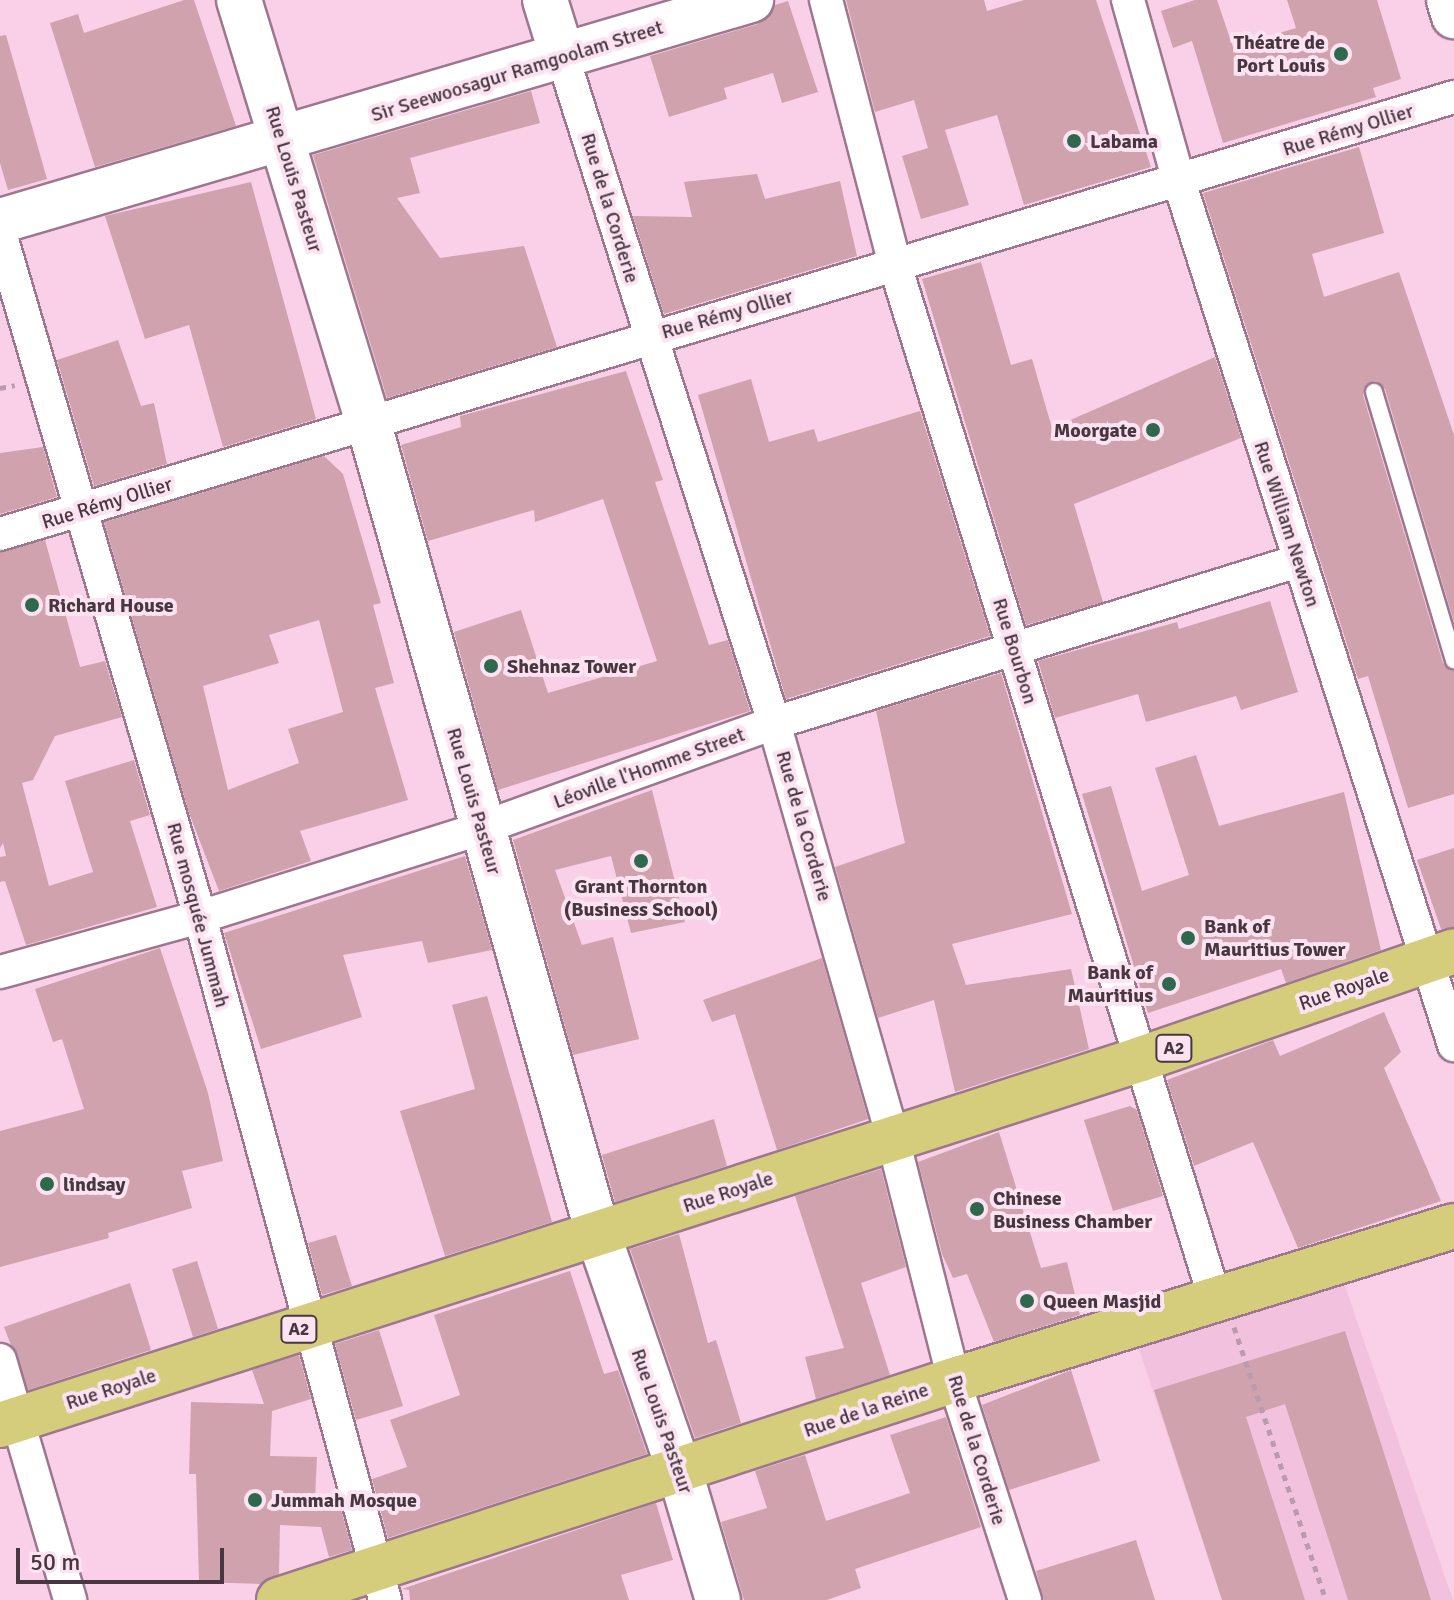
<!DOCTYPE html>
<html>
<head>
<meta charset="utf-8">
<style>
  body { margin:0 }
  #map { position:relative; width:1454px; height:1600px; overflow:hidden; background:#f9d0e8; font-family:Signika,sans-serif }
  div>[style] { position:absolute }
  .built>* { inset:0; background:#f1c1dd }
  .building>* { inset:0; background:#d0a2ad }
  .path>* { height:5px; margin-top:-2.5px; transform-origin:0; background:repeating-linear-gradient(90deg,#bb9aad 0 6px,transparent 0 12px) }
  .roads { filter:drop-shadow(2px 0 #9d778d) drop-shadow(-2px 0 #9d778d) drop-shadow(0 2px #9d778d) drop-shadow(0 -2px #9d778d) }
  .lane>* { height:16px; margin:-8px; padding:0 8px; transform-origin:8px; border-radius:8px; background:#fff }
  .street>* { height:32px; margin:-16px; padding:0 16px; transform-origin:16px; border-radius:16px; background:#fff }
  .secondary>* { height:44px; margin:-22px; padding:0 22px; transform-origin:22px; border-radius:22px; background:#fff }
  .primary>* { height:44px; margin:-22px; padding:0 22px; transform-origin:22px; border-radius:22px; background:#d5cc7c }
  .dots>* { width:22px; height:22px; translate:-50% -50%; box-sizing:border-box; border:4px solid #fce3f1; border-radius:50% }
  span { translate:-50% -50%; white-space:nowrap; text-align:center; line-height:1.15; -webkit-text-stroke:8px #fce3f1; paint-order:stroke }
  .shield-label span { padding:2px 6px; background:#fce3f1; border:2px solid; border-radius:6px; -webkit-text-stroke-width:0 }
  .shield-label { font-size:18px; color:#483741; font-weight:700 }
  .poi-label { font-size:20px; color:#483741; font-weight:700 }
  .right { translate:-100% -50%; text-align:right }
  .left { translate:0 -50%; text-align:left }
  .street-label { font-size:20px; color:#483741 }
  .scale { position:absolute; left:16px; top:1548px; width:208px; height:36px; box-sizing:border-box; border:4px solid #483741; border-top:0; padding-left:10px; font-size:24px; line-height:28px; white-space:nowrap; color:#483741; -webkit-text-stroke:6px #fce3f1; paint-order:stroke }
</style>
</head>
<body>
<div id="map">
  <div class="built">
    <div style="clip-path:polygon(1342px 1277px,1453px 1600px,1222px 1600px,1137px 1343px)"></div>
  </div>
  <div class="building">
    <div style="clip-path:polygon(184px 0,194px 0,236px 126px,95px 167px,50px 23px,78px 14px,84px 33px)"></div>
    <div style="clip-path:polygon(846px 0,984px 0,987px 11px,1024px 0,1096px 0,1151px 167px,1024px 205px,997px 115px,945px 130px,969px 205px,921px 219px,902px 156px,928px 148px,914px 100px,875px 112px)"></div>
    <div style="clip-path:polygon(1195px 0,1217px 0,1233px 47px,1296px 28px,1287px 0,1377px 0,1401px 79px,1373px 88px,1376px 97px,1223px 143px,1192px 41px,1173px 48px,1161px 11px)"></div>
    <div style="clip-path:polygon(788px 1px,818px 92px,782px 103px,773px 73px,724px 88px,727px 99px,669px 117px,650px 56px,758px 24px,775px 5px)"></div>
    <div style="clip-path:polygon(6px 35px,47px 179px,8px 190px,0 163px,0 36px)"></div>
    <div style="clip-path:polygon(531px 91px,540px 123px,410px 158px,420px 193px,397px 198px,440px 258px,524px 246px,557px 347px,387px 398px,313px 155px)"></div>
    <div style="clip-path:polygon(1359px 147px,1384px 233px,1312px 254px,1324px 297px,1399px 272px,1454px 435px,1454px 622px,1385px 389px,1376px 381px,1366px 385px,1363px 395px,1443px 663px,1454px 671px,1454px 794px,1408px 808px,1368px 676px,1358px 679px,1203px 193px)"></div>
    <div style="clip-path:polygon(757px 174px,765px 199px,840px 181px,857px 256px,664px 314px,633px 216px,692px 217px,684px 182px)"></div>
    <div style="clip-path:polygon(251px 182px,316px 419px,223px 447px,189px 325px,145px 339px,105px 216px)"></div>
    <div style="clip-path:polygon(981px 262px,1011px 365px,1032px 359px,1052px 428px,1215px 357px,1241px 438px,1074px 504px,1103px 602px,1026px 625px,922px 279px)"></div>
    <div style="clip-path:polygon(118px 340px,141px 406px,154px 403px,167px 464px,94px 486px,57px 360px)"></div>
    <div style="clip-path:polygon(626px 371px,663px 480px,655px 482px,709px 645px,728px 640px,750px 711px,498px 790px,454px 632px,521px 610px,548px 693px,657px 661px,603px 499px,535px 522px,534px 510px,428px 541px,401px 445px,461px 427px,460px 416px)"></div>
    <div style="clip-path:polygon(751px 379px,769px 442px,814px 429px,818px 442px,920px 411px,990px 636px,786px 699px,698px 395px)"></div>
    <div style="clip-path:polygon(43px 447px,57px 497px,0 514px,0 453px)"></div>
    <div style="clip-path:polygon(evenodd,324px 456px,343px 474px,381px 603px,373px 605px,394px 683px,375px 688px,408px 800px,300px 831px,311px 861px,219px 891px,189px 813px,104px 522px,324px 456px,319px 620px,343px 712px,288px 729px,299px 763px,228px 790px,203px 686px,279px 663px,269px 635px,319px 620px)"></div>
    <div style="clip-path:polygon(45px 540px,80px 667px,105px 661px,122px 717px,55px 736px,33px 780px,22px 783px,49px 886px,93px 872px,65px 781px,134px 760px,150px 815px,130px 821px,157px 907px,26px 945px,5px 881px,0 882px,0 857px,6px 856px,3px 843px,0 848px,0 552px)"></div>
    <div style="clip-path:polygon(1270px 601px,1298px 692px,1241px 710px,1236px 696px,1146px 722px,1138px 694px,1055px 718px,1038px 661px,1177px 622px,1179px 629px)"></div>
    <div style="clip-path:polygon(1001px 673px,1072px 914px,952px 944px,966px 985px,1071px 969px,1089px 1049px,955px 1092px,934px 1000px,878px 1018px,835px 867px,905px 843px,876px 711px)"></div>
    <div style="clip-path:polygon(1196px 755px,1219px 826px,1344px 792px,1381px 950px,1286px 983px,1281px 969px,1148px 1013px,1082px 794px,1111px 786px,1142px 891px,1189px 875px,1155px 768px)"></div>
    <div style="clip-path:polygon(652px 790px,685px 922px,631px 933px,611px 856px,555px 870px,582px 945px,613px 937px,639px 1039px,573px 1055px,513px 840px)"></div>
    <div style="clip-path:polygon(1454px 848px,1454px 927px,1441px 929px,1417px 860px)"></div>
    <div style="clip-path:polygon(465px 856px,492px 950px,428px 963px,422px 941px,343px 955px,362px 1017px,261px 1049px,224px 933px)"></div>
    <div style="clip-path:polygon(160px 948px,208px 1093px,223px 1161px,182px 1171px,192px 1208px,108px 1233px,109px 1238px,0 1267px,0 1131px,84px 1109px,62px 1039px,53px 1042px,35px 989px)"></div>
    <div style="clip-path:polygon(822px 958px,868px 1119px,777px 1150px,735px 1014px,712px 1022px,703px 1000px)"></div>
    <div style="clip-path:polygon(487px 996px,552px 1222px,445px 1256px,400px 1111px,475px 1089px,452px 1005px)"></div>
    <div style="clip-path:polygon(1384px 1012px,1401px 1052px,1384px 1068px,1441px 1201px,1298px 1248px,1253px 1142px,1194px 1166px,1167px 1080px,1273px 1040px,1280px 1056px)"></div>
    <div style="clip-path:polygon(1130px 1106px,1137px 1110px,1163px 1196px,1113px 1211px,1084px 1120px)"></div>
    <div style="clip-path:polygon(714px 1119px,727px 1166px,615px 1202px,602px 1155px)"></div>
    <div style="clip-path:polygon(999px 1132px,1041px 1268px,1067px 1262px,1080px 1315px,994px 1342px,967px 1274px,953px 1278px,942px 1254px,918px 1162px)"></div>
    <div style="clip-path:polygon(881px 1169px,906px 1267px,861px 1283px,890px 1375px,816px 1399px,805px 1357px,844px 1348px,795px 1196px)"></div>
    <div style="clip-path:polygon(679px 1234px,708px 1343px,716px 1340px,741px 1423px,695px 1438px,630px 1249px)"></div>
    <div style="clip-path:polygon(336px 1235px,352px 1286px,322px 1295px,308px 1243px)"></div>
    <div style="clip-path:polygon(197px 1261px,218px 1329px,193px 1337px,172px 1269px)"></div>
    <div style="clip-path:polygon(570px 1271px,604px 1374px,618px 1370px,647px 1454px,388px 1538px,372px 1479px,407px 1467px,390px 1420px,460px 1395px,434px 1315px)"></div>
    <div style="clip-path:polygon(130px 1283px,151px 1350px,28px 1390px,4px 1327px)"></div>
    <div style="clip-path:polygon(379px 1330px,403px 1406px,356px 1420px,335px 1344px)"></div>
    <div style="clip-path:polygon(1345px 1331px,1431px 1600px,1348px 1600px,1285px 1404px,1246px 1417px,1305px 1600px,1222px 1600px,1154px 1390px)"></div>
    <div style="clip-path:polygon(299px 1355px,311px 1399px,272px 1411px,270px 1456px,317px 1457px,315px 1498px,336px 1491px,352px 1550px,329px 1557px,321px 1527px,280px 1525px,279px 1574px,260px 1584px,199px 1582px,196px 1474px,189px 1474px,191px 1402px,264px 1404px,252px 1370px)"></div>
    <div style="clip-path:polygon(1071px 1370px,1100px 1461px,1009px 1490px,982px 1405px)"></div>
    <div style="clip-path:polygon(946px 1417px,981px 1527px,855px 1569px,861px 1588px,827px 1600px,744px 1600px,721px 1522px,767px 1508px,755px 1471px,805px 1455px,826px 1521px,910px 1493px,890px 1435px)"></div>
    <div style="clip-path:polygon(656px 1503px,673px 1560px,621px 1575px,629px 1600px,410px 1600px,409px 1590px,402px 1589px)"></div>
    <div style="clip-path:polygon(1136px 1540px,1155px 1600px,1044px 1600px,1036px 1571px)"></div>
  </div>
  <div class="path">
    <div style="left:0;top:388px;width:15px;rotate:-11deg"></div>
    <div style="left:1234px;top:1327px;width:288px;rotate:71.4deg"></div>
  </div>
  <div class="roads">
    <div class="lane">
      <div style="left:1374px;top:392px;width:280px;rotate:73.4deg"></div>
    </div>
    <div class="street">
      <div style="left:826px;top:0;width:274px;rotate:75.4deg"></div>
      <div style="left:895px;top:265px;width:1082px;rotate:72.8deg"></div>
      <div style="left:1128px;top:0;width:188px;rotate:74.3deg"></div>
      <div style="left:1179px;top:181px;width:907px;rotate:72.34deg"></div>
      <div style="left:563px;top:58px;width:698px;rotate:72.4deg"></div>
      <div style="left:774px;top:723px;width:433px;rotate:74deg"></div>
      <div style="left:893px;top:1139px;width:249px;rotate:75.8deg"></div>
      <div style="left:954px;top:1380px;width:231px;rotate:72.1deg"></div>
      <div style="left:0;top:233px;width:713px;rotate:73.7deg"></div>
      <div style="left:200px;top:917px;width:708px;rotate:74.84deg"></div>
      <div style="left:0;top:534px;width:1518px;rotate:-16.73deg"></div>
      <div style="left:0;top:972px;width:207px;rotate:-15.4deg"></div>
      <div style="left:200px;top:917px;width:296px;rotate:-17.5deg"></div>
      <div style="left:482px;top:828px;width:310px;rotate:-19.8deg"></div>
      <div style="left:774px;top:723px;width:548px;rotate:-17.18deg"></div>
      <div style="left:0;top:1360px;width:250px;rotate:73.7deg"></div>
    </div>
    <div class="secondary">
      <div style="left:239px;top:0;width:440px;rotate:73deg"></div>
      <div style="left:368px;top:421px;width:845px;rotate:74.2deg"></div>
      <div style="left:598px;top:1234px;width:252px;rotate:71deg"></div>
      <div style="left:680px;top:1472px;width:134px;rotate:73.5deg"></div>
      <div style="left:545px;top:0;width:61px;rotate:72.8deg"></div>
      <div style="left:1449px;top:0;width:17px;rotate:73deg"></div>
      <div style="left:0;top:221px;width:783px;rotate:-16.4deg"></div>
    </div>
    <div class="primary">
      <div style="left:0;top:1425px;width:1198px;rotate:-17.78deg"></div>
      <div style="left:1141px;top:1059px;width:331px;rotate:-19deg"></div>
      <div style="left:279px;top:1600px;width:710px;rotate:-18.05deg"></div>
      <div style="left:954px;top:1380px;width:523px;rotate:-17.12deg"></div>
    </div>
  </div>
  <div class="dots">
    <div style="left:1341px;top:54px;background:#30684f"></div>
    <div style="left:1074px;top:141px;background:#30684f"></div>
    <div style="left:1153px;top:430px;background:#30684f"></div>
    <div style="left:32px;top:605px;background:#30684f"></div>
    <div style="left:491px;top:666px;background:#30684f"></div>
    <div style="left:641px;top:861px;background:#30684f"></div>
    <div style="left:1188px;top:938px;background:#30684f"></div>
    <div style="left:1169px;top:984px;background:#30684f"></div>
    <div style="left:47px;top:1184px;background:#30684f"></div>
    <div style="left:977px;top:1209px;background:#30684f"></div>
    <div style="left:1027px;top:1301px;background:#30684f"></div>
    <div style="left:255px;top:1500px;background:#30684f"></div>
  </div>
  <div class="shield-label">
    <span style="left:1174px;top:1048px">A2</span>
    <span style="left:299px;top:1329px">A2</span>
  </div>
  <div class="poi-label">
    <span class="right" style="left:1325px;top:54px">Théatre de<br>Port Louis</span>
    <span class="left" style="left:1090px;top:141px">Labama</span>
    <span class="right" style="left:1137px;top:430px">Moorgate</span>
    <span class="left" style="left:48px;top:605px">Richard House</span>
    <span class="left" style="left:507px;top:666px">Shehnaz Tower</span>
    <span style="left:641px;top:898px">Grant Thornton<br>(Business School)</span>
    <span class="left" style="left:1204px;top:938px">Bank of<br>Mauritius Tower</span>
    <span class="right" style="left:1153px;top:984px">Bank of<br>Mauritius</span>
    <span class="left" style="left:63px;top:1184px">lindsay</span>
    <span class="left" style="left:993px;top:1210px">Chinese<br>Business Chamber</span>
    <span class="left" style="left:1043px;top:1301px">Queen Masjid</span>
    <span class="left" style="left:271px;top:1500px">Jummah Mosque</span>
  </div>
  <div class="street-label">
    <span style="left:517px;top:71px;rotate:-17deg">Sir Seewoosagur Ramgoolam Street</span>
    <span style="left:1348px;top:130px;rotate:-17deg">Rue Rémy Ollier</span>
    <span style="left:294px;top:179px;rotate:73deg">Rue Louis Pasteur</span>
    <span style="left:610px;top:208px;rotate:73deg">Rue de la Corderie</span>
    <span style="left:727px;top:314px;rotate:-16deg">Rue Rémy Ollier</span>
    <span style="left:107px;top:503px;rotate:-17deg">Rue Rémy Ollier</span>
    <span style="left:1287px;top:524px;rotate:72deg">Rue William Newton</span>
    <span style="left:1015px;top:651px;rotate:73deg">Rue Bourbon</span>
    <span style="left:649px;top:768px;rotate:-20deg">Léoville l'Homme Street</span>
    <span style="left:474px;top:801px;rotate:74deg">Rue Louis Pasteur</span>
    <span style="left:804px;top:826px;rotate:74deg">Rue de la Corderie</span>
    <span style="left:198px;top:915px;rotate:75deg">Rue mosquée Jummah</span>
    <span style="left:1344px;top:989px;rotate:-19deg">Rue Royale</span>
    <span style="left:728px;top:1192px;rotate:-18deg">Rue Royale</span>
    <span style="left:111px;top:1389px;rotate:-18deg">Rue Royale</span>
    <span style="left:866px;top:1410px;rotate:-19deg">Rue de la Reine</span>
    <span style="left:662px;top:1421px;rotate:71deg">Rue Louis Pasteur</span>
    <span style="left:977px;top:1450px;rotate:73deg">Rue de la Corderie</span>
  </div>
  <div class="scale">50 m</div>
</div>
</body>
</html>
